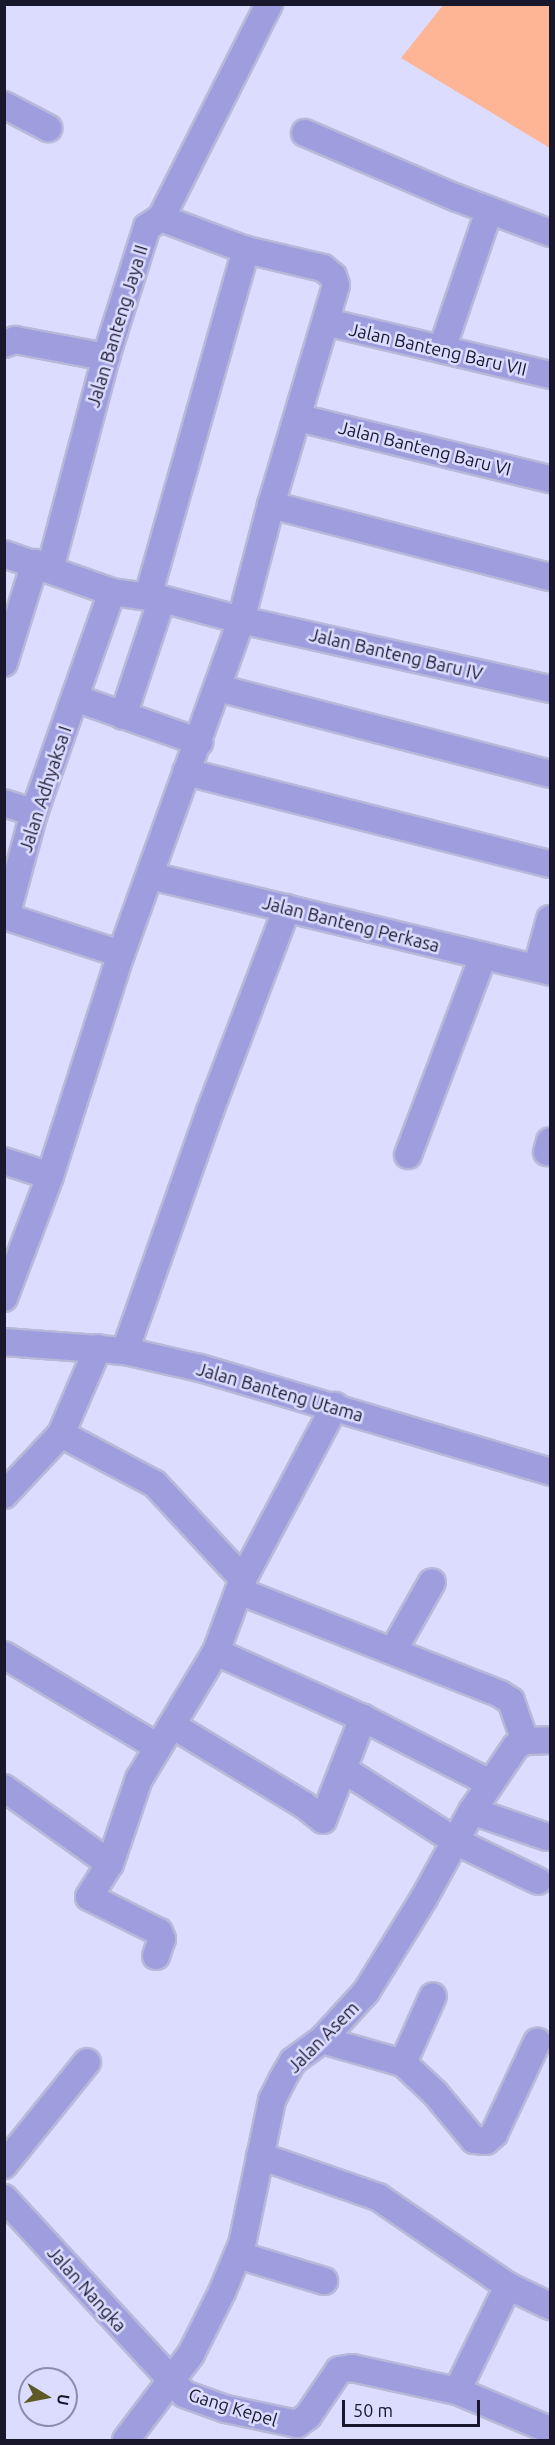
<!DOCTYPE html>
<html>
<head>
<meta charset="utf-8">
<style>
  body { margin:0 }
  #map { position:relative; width:555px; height:2445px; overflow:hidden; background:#dbdcff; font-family:Ubuntu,sans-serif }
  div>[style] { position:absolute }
  .green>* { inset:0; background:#feb595 }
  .roads { filter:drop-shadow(2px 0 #b8b9d9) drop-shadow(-2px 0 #b8b9d9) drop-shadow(0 2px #b8b9d9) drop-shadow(0 -2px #b8b9d9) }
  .minor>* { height:26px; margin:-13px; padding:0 13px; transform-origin:13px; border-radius:13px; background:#9e9dde }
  span { translate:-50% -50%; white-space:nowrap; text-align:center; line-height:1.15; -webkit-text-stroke:5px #dbdcff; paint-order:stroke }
  .street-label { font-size:18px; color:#18172c }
  .frame { position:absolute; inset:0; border:6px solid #18172c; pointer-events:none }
  .north { position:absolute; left:18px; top:2367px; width:60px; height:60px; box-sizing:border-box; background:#dbdcff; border:2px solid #8d8dab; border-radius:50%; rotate:100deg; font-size:16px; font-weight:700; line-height:24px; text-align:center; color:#18172c }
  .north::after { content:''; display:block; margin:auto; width:21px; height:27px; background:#5e5a26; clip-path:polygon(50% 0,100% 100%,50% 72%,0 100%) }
  .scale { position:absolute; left:342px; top:2400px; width:138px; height:27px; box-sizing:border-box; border:3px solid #18172c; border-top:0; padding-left:8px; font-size:18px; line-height:21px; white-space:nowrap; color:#18172c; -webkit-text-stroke:4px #dbdcff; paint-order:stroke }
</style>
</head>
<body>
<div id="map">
  <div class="green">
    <div style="clip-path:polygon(444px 4px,550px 5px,550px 148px,401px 58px)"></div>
  </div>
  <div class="roads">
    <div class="minor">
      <div style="left:4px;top:105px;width:50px;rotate:27.6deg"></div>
      <div style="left:305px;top:133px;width:165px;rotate:23.2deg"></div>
      <div style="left:457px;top:198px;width:99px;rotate:20.6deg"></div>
      <div style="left:326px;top:322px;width:230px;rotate:13.3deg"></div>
      <div style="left:4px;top:344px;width:12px;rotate:-20deg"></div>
      <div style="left:15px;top:340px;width:93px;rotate:10.6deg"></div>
      <div style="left:442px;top:349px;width:146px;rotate:-71.2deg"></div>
      <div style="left:299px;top:418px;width:258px;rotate:13.7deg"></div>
      <div style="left:271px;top:505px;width:288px;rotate:14.5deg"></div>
      <div style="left:4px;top:554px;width:114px;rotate:19.4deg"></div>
      <div style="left:112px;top:592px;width:50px;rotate:8deg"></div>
      <div style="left:162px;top:599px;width:82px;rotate:14.9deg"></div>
      <div style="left:241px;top:620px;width:317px;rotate:12.6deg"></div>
      <div style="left:50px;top:569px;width:219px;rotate:-75.2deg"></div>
      <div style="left:106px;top:357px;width:136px;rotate:-72.5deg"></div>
      <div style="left:147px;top:227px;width:17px;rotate:-33deg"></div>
      <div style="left:161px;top:218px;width:240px;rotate:-63.2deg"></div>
      <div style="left:148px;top:596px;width:360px;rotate:-74.2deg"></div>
      <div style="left:4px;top:663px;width:105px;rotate:-72.8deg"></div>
      <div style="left:218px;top:688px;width:343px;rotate:14.5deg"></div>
      <div style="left:75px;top:698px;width:132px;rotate:19.5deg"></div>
      <div style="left:123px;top:716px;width:123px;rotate:-71.6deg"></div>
      <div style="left:186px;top:772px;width:375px;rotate:14.2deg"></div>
      <div style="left:4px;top:803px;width:32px;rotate:18deg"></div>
      <div style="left:151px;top:876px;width:410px;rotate:13.5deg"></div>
      <div style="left:4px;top:916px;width:123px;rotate:18deg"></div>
      <div style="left:6px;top:916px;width:107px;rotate:-74.8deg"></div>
      <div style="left:34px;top:813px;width:234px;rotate:-70.6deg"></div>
      <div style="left:537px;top:967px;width:50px;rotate:-74.8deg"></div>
      <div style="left:547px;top:1152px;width:11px;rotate:-75deg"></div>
      <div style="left:408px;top:1155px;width:213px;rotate:-69.3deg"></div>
      <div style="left:4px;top:1161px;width:48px;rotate:18.1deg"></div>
      <div style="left:4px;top:1298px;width:130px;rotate:-69.3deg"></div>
      <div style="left:50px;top:1176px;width:233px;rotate:-72.3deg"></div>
      <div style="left:121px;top:954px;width:355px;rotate:-70.2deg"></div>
      <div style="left:241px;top:620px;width:119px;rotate:-75.4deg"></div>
      <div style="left:271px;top:505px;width:229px;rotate:-73.5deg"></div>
      <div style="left:336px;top:285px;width:9px;rotate:-108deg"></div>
      <div style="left:333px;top:276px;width:13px;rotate:-141deg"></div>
      <div style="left:323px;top:268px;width:79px;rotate:-166.8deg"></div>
      <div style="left:246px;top:250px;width:91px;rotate:-159.4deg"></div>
      <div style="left:4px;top:1342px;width:121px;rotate:4.3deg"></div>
      <div style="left:125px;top:1351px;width:77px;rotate:12.8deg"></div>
      <div style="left:200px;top:1368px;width:365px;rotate:16.5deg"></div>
      <div style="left:98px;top:1348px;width:94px;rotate:113.3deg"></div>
      <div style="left:61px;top:1434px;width:106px;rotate:28deg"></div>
      <div style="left:155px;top:1484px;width:129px;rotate:47.2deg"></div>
      <div style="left:125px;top:1351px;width:255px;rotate:-70.5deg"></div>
      <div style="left:210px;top:1111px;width:217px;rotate:-69.2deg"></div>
      <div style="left:4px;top:1495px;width:83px;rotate:-46.9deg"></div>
      <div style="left:239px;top:1591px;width:281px;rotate:21.5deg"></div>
      <div style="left:500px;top:1694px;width:13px;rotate:32deg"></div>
      <div style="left:511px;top:1701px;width:42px;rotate:70.7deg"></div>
      <div style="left:393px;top:1651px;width:79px;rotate:-60.5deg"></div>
      <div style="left:216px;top:1652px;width:161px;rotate:24.2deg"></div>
      <div style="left:363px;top:1718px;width:143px;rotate:27.1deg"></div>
      <div style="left:4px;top:1655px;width:179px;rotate:30.9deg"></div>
      <div style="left:172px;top:1725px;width:154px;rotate:31.2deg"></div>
      <div style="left:304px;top:1805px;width:24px;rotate:38deg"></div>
      <div style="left:323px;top:1820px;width:110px;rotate:-68.6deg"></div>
      <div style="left:343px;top:1769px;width:133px;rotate:32.7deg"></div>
      <div style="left:455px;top:1841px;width:92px;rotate:25.7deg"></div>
      <div style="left:4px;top:1788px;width:130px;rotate:35.6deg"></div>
      <div style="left:472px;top:1811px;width:79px;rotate:19.1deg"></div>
      <div style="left:156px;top:1956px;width:18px;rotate:-71deg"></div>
      <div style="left:162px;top:1939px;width:8px;rotate:-113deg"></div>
      <div style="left:159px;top:1932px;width:78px;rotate:-153.4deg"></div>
      <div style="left:89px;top:1897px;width:39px;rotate:-58deg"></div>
      <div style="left:110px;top:1864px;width:90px;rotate:-71.2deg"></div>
      <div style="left:139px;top:1779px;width:149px;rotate:-58.8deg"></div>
      <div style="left:216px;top:1652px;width:78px;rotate:-69.7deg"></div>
      <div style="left:243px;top:1579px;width:196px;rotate:-62deg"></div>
      <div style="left:322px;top:2040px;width:84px;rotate:15.9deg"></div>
      <div style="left:403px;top:2063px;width:44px;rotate:43.2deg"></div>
      <div style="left:435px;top:2093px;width:61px;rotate:50.3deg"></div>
      <div style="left:474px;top:2140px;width:12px;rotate:5deg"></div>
      <div style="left:486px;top:2141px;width:11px;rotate:-41deg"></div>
      <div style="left:494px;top:2134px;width:102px;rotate:-64.9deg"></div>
      <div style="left:403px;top:2063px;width:73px;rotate:-65.9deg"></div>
      <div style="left:260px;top:2156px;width:125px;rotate:19.2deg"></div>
      <div style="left:378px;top:2197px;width:158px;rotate:34.4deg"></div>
      <div style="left:508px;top:2286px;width:47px;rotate:25.5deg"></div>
      <div style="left:4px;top:2165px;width:132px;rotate:-51.1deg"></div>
      <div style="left:4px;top:2198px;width:266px;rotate:47.4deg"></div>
      <div style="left:184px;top:2394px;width:45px;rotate:19.7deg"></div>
      <div style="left:226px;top:2409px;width:73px;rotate:11.9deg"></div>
      <div style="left:297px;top:2424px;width:14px;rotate:-36deg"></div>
      <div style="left:308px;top:2416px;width:55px;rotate:-56deg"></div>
      <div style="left:339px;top:2370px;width:13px;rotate:-9deg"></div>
      <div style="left:352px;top:2368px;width:107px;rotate:12.4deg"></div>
      <div style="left:457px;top:2391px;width:101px;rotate:22.8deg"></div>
      <div style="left:238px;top:2255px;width:90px;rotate:16.8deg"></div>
      <div style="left:457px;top:2391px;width:117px;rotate:-64.1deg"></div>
      <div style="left:126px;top:2440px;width:108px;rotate:-52.9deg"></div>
      <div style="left:191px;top:2354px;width:69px;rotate:-63.4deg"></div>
      <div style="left:222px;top:2292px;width:52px;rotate:-67.4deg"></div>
      <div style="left:242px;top:2244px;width:147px;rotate:-78.2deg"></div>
      <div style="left:272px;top:2100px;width:22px;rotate:-63deg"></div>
      <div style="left:282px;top:2080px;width:22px;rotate:-60deg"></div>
      <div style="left:293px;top:2061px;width:36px;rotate:-36deg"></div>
      <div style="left:322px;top:2040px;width:65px;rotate:-47.5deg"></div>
      <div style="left:366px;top:1992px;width:110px;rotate:-58.3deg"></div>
      <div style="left:424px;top:1898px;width:99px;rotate:-61.1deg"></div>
      <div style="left:472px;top:1811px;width:78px;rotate:-55.9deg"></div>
      <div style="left:516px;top:1746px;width:10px;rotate:-29deg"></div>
      <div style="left:525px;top:1741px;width:25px;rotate:-2deg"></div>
    </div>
  </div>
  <div class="street-label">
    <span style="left:117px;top:326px;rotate:-73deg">Jalan Banteng Jaya II</span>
    <span style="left:438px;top:349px;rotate:13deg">Jalan Banteng Baru VII</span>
    <span style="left:425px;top:448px;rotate:14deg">Jalan Banteng Baru VI</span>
    <span style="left:396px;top:654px;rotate:13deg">Jalan Banteng Baru IV</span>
    <span style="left:45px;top:789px;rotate:-72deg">Jalan Adhyaksa I</span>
    <span style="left:351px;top:924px;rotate:14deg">Jalan Banteng Perkasa</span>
    <span style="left:280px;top:1392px;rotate:16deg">Jalan Banteng Utama</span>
    <span style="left:323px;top:2037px;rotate:-45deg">Jalan Asem</span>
    <span style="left:87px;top:2289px;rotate:48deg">Jalan Nangka</span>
    <span style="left:233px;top:2407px;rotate:17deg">Gang Kepel</span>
  </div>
  <div class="frame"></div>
  <div class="north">U</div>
  <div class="scale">50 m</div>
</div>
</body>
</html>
